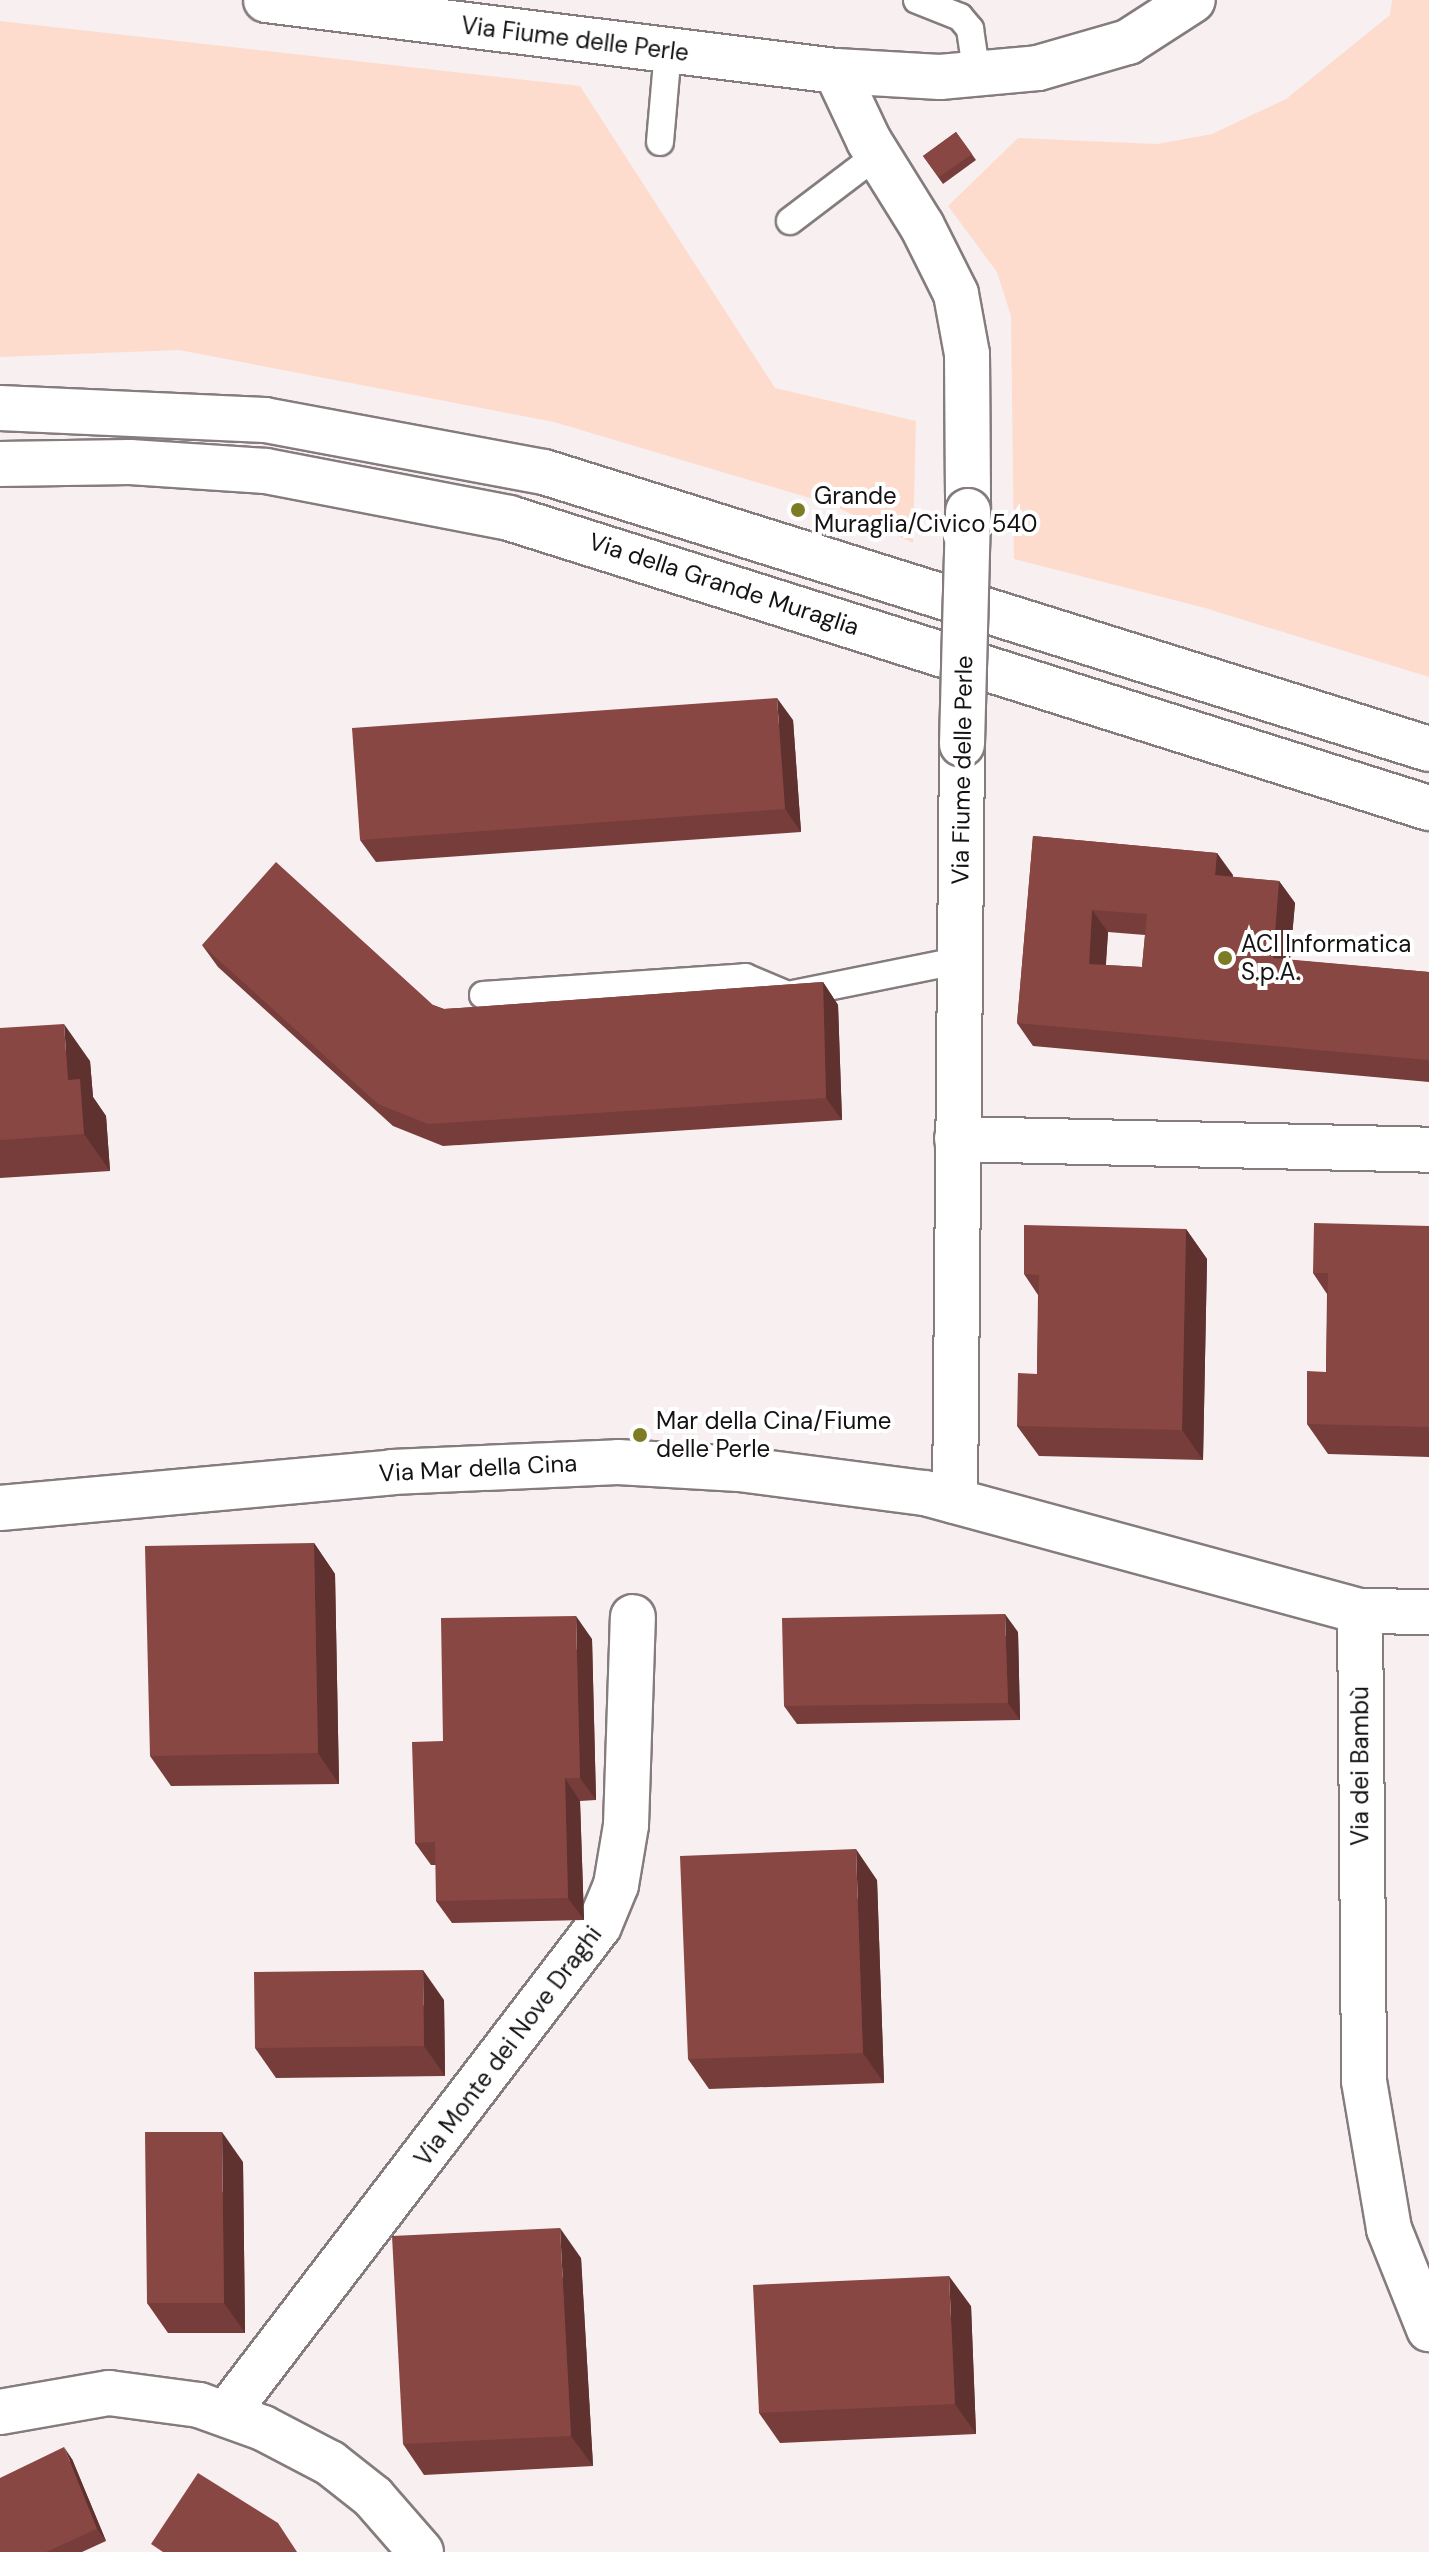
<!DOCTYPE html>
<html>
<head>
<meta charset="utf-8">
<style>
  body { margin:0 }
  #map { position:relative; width:1429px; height:2552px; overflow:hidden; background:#f8eff1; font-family:"DM Sans",sans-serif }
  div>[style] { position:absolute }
  .green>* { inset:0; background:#fedccd }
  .roads { filter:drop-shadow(2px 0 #847c7d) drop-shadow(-2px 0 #847c7d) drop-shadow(0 2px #847c7d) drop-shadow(0 -2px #847c7d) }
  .service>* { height:26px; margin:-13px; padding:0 13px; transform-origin:13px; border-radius:13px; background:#fff }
  .minor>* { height:44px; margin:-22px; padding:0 22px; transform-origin:22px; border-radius:22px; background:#fff }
  .tertiary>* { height:44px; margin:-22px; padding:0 22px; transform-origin:22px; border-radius:22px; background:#fff }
  .bridges { filter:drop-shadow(2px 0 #847c7d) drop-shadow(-2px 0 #847c7d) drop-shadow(0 2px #847c7d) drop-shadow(0 -2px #847c7d) }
  .minor-bridge>* { height:44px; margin:-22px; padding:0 22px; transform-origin:22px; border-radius:22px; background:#fff }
  .wall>* { inset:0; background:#763d3a }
  .shaded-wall>* { inset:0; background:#60322f }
  .building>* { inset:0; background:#894743 }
  .dots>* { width:22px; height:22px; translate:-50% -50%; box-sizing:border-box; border:4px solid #fff; border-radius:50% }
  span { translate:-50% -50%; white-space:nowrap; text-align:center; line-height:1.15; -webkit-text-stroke:8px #fff; paint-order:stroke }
  .street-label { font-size:24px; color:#151213 }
  .poi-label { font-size:24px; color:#151213 }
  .left { translate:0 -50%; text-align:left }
</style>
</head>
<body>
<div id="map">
  <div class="green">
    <div style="clip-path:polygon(1392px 0,1429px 0,1429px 677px,1205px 608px,1014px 559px,1011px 316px,997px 272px,948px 206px,1018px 138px,1157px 144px,1212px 134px,1286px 99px,1390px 15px)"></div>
    <div style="clip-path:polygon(0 21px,580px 86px,775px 388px,916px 421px,913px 543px,830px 504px,554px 422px,179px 350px,0 357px)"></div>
  </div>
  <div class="roads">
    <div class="service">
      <div style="left:917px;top:0;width:46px;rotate:21.6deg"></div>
      <div style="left:960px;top:17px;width:16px;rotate:50deg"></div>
      <div style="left:970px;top:29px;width:48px;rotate:81.5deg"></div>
      <div style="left:660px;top:142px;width:92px;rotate:-85deg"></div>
      <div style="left:790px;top:221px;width:109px;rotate:-37.2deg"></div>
      <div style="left:483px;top:995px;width:263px;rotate:-3.9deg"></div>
      <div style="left:745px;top:977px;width:47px;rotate:22.7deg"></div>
      <div style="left:788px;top:995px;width:172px;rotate:-11.4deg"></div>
    </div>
    <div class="minor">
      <div style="left:266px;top:0;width:574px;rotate:7.1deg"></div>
      <div style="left:836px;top:71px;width:77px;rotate:64.8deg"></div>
      <div style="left:869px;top:141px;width:100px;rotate:58.1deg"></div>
      <div style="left:922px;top:226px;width:76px;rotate:63.4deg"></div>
      <div style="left:956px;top:294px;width:61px;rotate:79.6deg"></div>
      <div style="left:967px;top:354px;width:157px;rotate:89.6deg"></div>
      <div style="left:836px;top:71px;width:104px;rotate:3.3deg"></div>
      <div style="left:940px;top:77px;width:98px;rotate:-5.2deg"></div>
      <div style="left:1038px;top:68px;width:94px;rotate:-16.1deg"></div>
      <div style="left:1128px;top:42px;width:77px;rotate:-32.9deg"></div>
      <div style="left:957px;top:1139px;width:472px;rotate:1.3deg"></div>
      <div style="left:955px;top:1501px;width:757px;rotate:-89.47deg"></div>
      <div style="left:0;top:1508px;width:394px;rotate:-5.2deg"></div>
      <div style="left:392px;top:1472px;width:226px;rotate:-2.5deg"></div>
      <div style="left:618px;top:1462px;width:121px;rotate:3.3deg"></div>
      <div style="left:739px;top:1469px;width:188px;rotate:7.4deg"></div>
      <div style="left:925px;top:1493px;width:451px;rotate:15.2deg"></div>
      <div style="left:1360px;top:1611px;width:470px;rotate:89.5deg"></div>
      <div style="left:1364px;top:2081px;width:150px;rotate:80.4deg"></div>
      <div style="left:1389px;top:2229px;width:108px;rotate:68.2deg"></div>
      <div style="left:1360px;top:1611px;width:69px;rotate:0.8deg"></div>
      <div style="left:0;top:2412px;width:111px;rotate:-9.9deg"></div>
      <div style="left:109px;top:2393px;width:91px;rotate:7.6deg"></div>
      <div style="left:199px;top:2405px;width:68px;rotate:19.8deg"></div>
      <div style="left:263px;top:2428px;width:76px;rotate:27.6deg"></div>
      <div style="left:330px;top:2463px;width:55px;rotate:38.3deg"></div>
      <div style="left:373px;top:2497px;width:73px;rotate:48.9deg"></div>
      <div style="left:226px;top:2414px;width:614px;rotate:-52.61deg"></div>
      <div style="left:599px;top:1926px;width:44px;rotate:-67.5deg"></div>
      <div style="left:616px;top:1885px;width:61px;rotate:-80.5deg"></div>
      <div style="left:626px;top:1825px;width:208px;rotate:-88.1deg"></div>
    </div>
    <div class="tertiary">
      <div style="left:0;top:408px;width:265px;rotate:2.6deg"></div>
      <div style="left:265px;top:420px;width:284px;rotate:10.6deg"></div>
      <div style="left:544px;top:472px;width:927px;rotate:17.38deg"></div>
      <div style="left:0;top:464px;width:130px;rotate:-0.9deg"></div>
      <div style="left:130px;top:462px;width:136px;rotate:3.8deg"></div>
      <div style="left:266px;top:471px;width:248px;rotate:10.9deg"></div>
      <div style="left:509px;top:518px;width:965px;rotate:17.5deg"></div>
    </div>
  </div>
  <div class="bridges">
    <div class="minor-bridge">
      <div style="left:962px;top:744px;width:233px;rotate:-88.5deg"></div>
    </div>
  </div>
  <div class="wall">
    <div style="clip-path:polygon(956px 132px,976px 160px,943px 184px,923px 156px)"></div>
    <div style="clip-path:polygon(793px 720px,801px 832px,376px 862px,360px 840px)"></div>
    <div style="clip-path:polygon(evenodd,1033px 836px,1217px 853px,1232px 877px,1279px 881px,1295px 903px,1290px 960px,1429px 972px,1429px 1082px,1033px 1046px,1017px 1023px,1033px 836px,1108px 932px,1145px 935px,1142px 967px,1106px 965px,1108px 932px)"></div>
    <div style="clip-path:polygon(202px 945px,433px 1005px,444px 1009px,823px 982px,838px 1005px,842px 1120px,443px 1146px,393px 1126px,218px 967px)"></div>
    <div style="clip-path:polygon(0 1028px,90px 1061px,93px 1097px,106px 1116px,110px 1171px,0 1178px)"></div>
    <div style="clip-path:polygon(1429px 1226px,1429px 1457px,1328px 1454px,1307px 1424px,1326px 1372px,1327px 1294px,1313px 1273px)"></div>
    <div style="clip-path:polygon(1186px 1229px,1207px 1259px,1203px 1460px,1039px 1456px,1017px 1426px,1037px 1374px,1038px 1295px,1024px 1274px)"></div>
    <div style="clip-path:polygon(314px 1543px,335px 1574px,339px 1784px,171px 1786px,150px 1756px)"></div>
    <div style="clip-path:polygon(1018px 1632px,1020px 1720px,797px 1724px,784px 1706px)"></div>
    <div style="clip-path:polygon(592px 1639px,596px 1800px,580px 1801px,584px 1920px,452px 1923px,436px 1901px,436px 1865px,431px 1865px,415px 1843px,443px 1741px)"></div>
    <div style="clip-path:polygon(877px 1880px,884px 2083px,709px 2089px,688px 2059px)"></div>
    <div style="clip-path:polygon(444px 2000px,445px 2076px,276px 2078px,255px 2048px)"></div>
    <div style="clip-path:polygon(243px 2162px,245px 2333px,168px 2333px,147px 2303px)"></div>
    <div style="clip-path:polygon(581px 2258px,593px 2466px,424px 2475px,403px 2444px)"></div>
    <div style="clip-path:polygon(971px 2306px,976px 2434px,780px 2443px,759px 2413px)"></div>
    <div style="clip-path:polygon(72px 2459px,106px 2541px,82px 2552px,0 2552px)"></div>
  </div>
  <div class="shaded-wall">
    <div style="clip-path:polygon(777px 698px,793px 720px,801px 832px,785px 809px)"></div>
    <div style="clip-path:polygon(1217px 853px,1233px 875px,1231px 898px,1215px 875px)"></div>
    <div style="clip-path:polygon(1279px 881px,1295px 903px,1288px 980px,1273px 958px)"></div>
    <div style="clip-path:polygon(1092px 910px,1108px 932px,1104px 986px,1089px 964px)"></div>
    <div style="clip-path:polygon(823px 982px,838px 1005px,842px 1120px,826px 1098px)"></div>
    <div style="clip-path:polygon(64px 1024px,90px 1061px,93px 1097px,106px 1116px,110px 1171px,84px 1134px,68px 1080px)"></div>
    <div style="clip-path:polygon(1186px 1229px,1207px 1259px,1203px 1460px,1182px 1430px)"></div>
    <div style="clip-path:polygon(314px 1543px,335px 1574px,339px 1784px,318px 1753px)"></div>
    <div style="clip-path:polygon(1005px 1614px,1018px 1632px,1020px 1720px,1008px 1703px)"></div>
    <div style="clip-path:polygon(576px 1616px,592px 1639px,596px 1800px,580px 1778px)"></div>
    <div style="clip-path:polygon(565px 1778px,580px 1801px,584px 1920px,568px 1898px)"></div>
    <div style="clip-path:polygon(856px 1849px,877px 1880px,884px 2083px,863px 2053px)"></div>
    <div style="clip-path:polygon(423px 1970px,444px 2000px,445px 2076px,424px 2046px)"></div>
    <div style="clip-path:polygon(222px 2132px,243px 2162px,245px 2333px,224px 2303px)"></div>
    <div style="clip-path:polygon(560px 2228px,581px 2258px,593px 2466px,571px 2436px)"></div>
    <div style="clip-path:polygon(949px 2276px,971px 2306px,976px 2434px,955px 2404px)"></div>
    <div style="clip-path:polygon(64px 2447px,72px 2459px,106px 2541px,97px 2529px)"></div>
  </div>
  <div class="building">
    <div style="clip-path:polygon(956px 132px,972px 154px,939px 177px,923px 156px)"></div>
    <div style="clip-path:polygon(777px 698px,785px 809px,360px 840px,352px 728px)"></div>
    <div style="clip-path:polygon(evenodd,1033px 836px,1217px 853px,1215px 875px,1279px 881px,1273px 958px,1429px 972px,1429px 1060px,1017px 1023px,1033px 836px,1092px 910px,1147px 914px,1142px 967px,1089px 964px,1092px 910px)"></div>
    <div style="clip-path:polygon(276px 862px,433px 1005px,444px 1009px,823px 982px,826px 1098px,428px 1124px,378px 1104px,202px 945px)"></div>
    <div style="clip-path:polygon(64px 1024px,68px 1080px,80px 1079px,84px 1134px,0 1140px,0 1028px)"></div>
    <div style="clip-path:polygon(1314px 1223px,1429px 1226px,1429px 1427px,1307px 1424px,1307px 1371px,1326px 1372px,1328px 1273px,1313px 1273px)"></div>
    <div style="clip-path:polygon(1024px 1225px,1186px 1229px,1182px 1430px,1017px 1426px,1018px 1373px,1037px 1374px,1039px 1275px,1024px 1274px)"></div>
    <div style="clip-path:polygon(314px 1543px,318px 1753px,150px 1756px,145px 1546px)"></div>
    <div style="clip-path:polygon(1005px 1614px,1008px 1703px,784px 1706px,782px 1618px)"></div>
    <div style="clip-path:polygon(576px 1616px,580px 1778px,565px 1778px,568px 1898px,436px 1901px,435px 1842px,415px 1843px,412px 1742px,443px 1741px,441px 1618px)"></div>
    <div style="clip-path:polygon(856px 1849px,863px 2053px,688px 2059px,680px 1856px)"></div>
    <div style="clip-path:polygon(423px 1970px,424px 2046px,255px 2048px,254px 1972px)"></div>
    <div style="clip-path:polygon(145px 2132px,222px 2132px,224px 2303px,147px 2303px)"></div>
    <div style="clip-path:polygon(560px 2228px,571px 2436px,403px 2444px,392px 2236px)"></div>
    <div style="clip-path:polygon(949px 2276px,955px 2404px,759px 2413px,753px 2285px)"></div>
    <div style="clip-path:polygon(64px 2447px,97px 2529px,46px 2552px,0 2552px,0 2478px)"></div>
    <div style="clip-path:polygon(198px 2473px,278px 2523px,297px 2552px,163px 2552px,151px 2544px)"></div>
  </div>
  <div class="dots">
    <div style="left:798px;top:510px;background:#7d7c24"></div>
    <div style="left:1225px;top:958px;background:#7d7c24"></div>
    <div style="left:640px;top:1435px;background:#7d7c24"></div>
  </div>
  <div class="street-label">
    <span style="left:575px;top:39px;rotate:7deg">Via Fiume delle Perle</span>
    <span style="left:724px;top:584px;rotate:18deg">Via della Grande Muraglia</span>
    <span style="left:962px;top:770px;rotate:-89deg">Via Fiume delle Perle</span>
    <span style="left:478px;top:1468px;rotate:-3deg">Via Mar della Cina</span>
    <span style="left:1360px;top:1766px;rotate:-90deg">Via dei Bambù</span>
    <span style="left:508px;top:2046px;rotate:-53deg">Via Monte dei Nove Draghi</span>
  </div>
  <div class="poi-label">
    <span class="left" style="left:814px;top:510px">Grande<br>Muraglia/Civico 540</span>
    <span class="left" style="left:1241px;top:958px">ACI Informatica<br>S.p.A.</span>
    <span class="left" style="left:656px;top:1435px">Mar della Cina/Fiume<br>delle Perle</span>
  </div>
</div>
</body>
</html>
